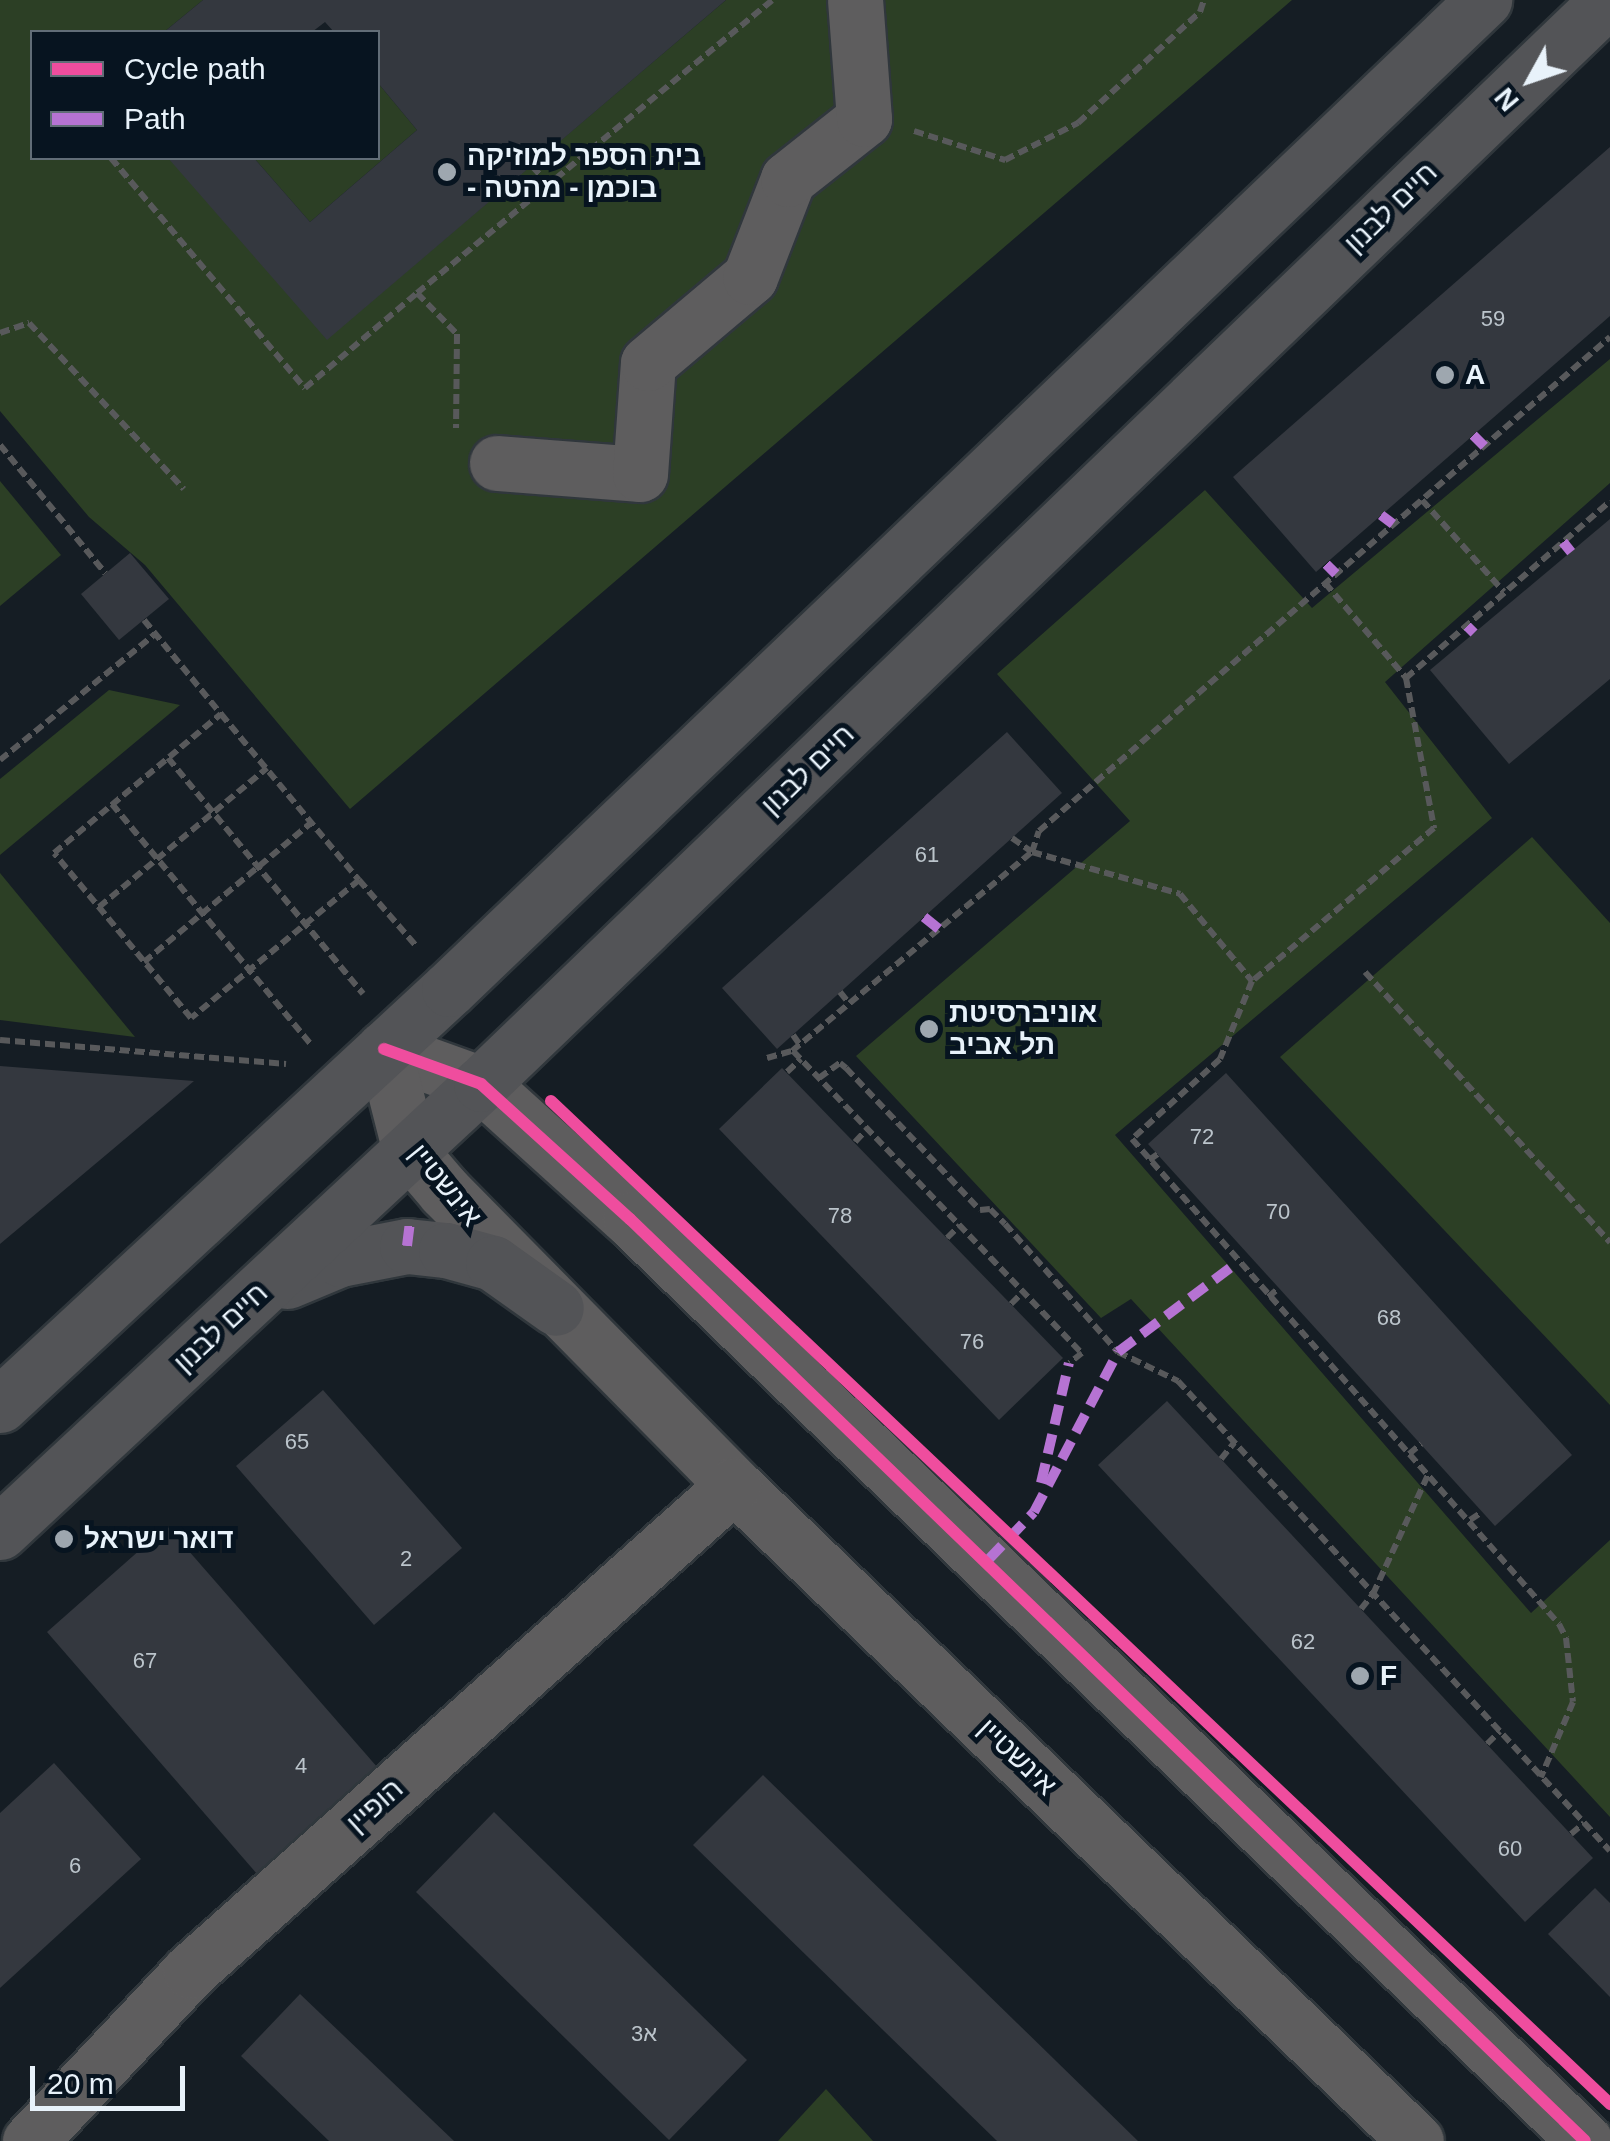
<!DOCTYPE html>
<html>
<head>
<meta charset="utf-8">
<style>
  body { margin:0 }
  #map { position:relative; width:1610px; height:2141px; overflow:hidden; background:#151d24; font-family:Helvetica,"Noto Sans Hebrew",sans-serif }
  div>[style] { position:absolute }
  .green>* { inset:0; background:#2c3f25 }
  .building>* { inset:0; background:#34383f }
  .path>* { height:6px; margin-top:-3px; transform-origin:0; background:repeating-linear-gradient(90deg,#58595b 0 10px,transparent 0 15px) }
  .roads { filter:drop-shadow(2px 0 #30373c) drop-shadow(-2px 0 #30373c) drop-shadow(0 2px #30373c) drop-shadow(0 -2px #30373c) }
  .minor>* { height:55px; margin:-27.5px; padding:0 27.5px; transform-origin:27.5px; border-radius:27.5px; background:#5e5d5e }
  .major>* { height:55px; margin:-27.5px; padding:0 27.5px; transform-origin:27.5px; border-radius:27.5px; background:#535457 }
  .quiet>* { height:10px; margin-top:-5px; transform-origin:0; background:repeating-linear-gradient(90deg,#b673d3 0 20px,transparent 0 30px) }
  .cycleway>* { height:12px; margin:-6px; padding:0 6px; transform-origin:6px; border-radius:6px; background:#ef4d9e }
  .dots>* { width:28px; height:28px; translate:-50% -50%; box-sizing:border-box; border:5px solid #071420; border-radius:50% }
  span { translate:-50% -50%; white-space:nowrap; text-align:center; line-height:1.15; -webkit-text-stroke:10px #071420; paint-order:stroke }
  .number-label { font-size:22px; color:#bbc4cb }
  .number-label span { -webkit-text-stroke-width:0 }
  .poi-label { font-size:28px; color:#e8f2fa; font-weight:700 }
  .left { translate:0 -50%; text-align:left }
  .street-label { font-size:28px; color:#e8f2fa }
  .legend { position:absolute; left:30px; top:30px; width:350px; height:130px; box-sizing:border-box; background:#071420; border:2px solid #616d77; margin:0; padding:12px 18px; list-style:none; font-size:30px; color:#e8f2fa }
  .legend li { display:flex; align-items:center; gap:20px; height:50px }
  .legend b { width:50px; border:2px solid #616d77 }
  .north { position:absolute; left:1480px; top:30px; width:100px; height:100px; -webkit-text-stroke:8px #071420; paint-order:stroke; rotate:230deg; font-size:28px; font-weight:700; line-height:40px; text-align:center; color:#e8f2fa }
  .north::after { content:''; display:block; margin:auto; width:35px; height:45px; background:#e8f2fa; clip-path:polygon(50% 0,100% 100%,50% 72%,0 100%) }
  .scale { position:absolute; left:30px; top:2066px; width:155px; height:45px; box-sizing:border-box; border:5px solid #e8f2fa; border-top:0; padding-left:12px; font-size:30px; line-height:35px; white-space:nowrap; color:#e8f2fa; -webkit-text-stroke:8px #071420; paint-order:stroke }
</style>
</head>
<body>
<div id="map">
  <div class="green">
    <div style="clip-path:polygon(0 0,203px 0,164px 32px,32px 32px,32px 158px,172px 158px,327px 339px,726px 0,1292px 0,350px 809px,145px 565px,89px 517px,0 411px)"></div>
    <div style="clip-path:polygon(378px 83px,417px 130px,310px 222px,254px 158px,378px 158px)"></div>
    <div style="clip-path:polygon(1610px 359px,1610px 483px,1385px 682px,1492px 818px,1115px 1135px,1531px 1613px,1610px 1540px,1610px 1817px,1131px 1299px,1101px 1318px,856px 1056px,1130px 821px,997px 674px,1205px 490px,1312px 608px)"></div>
    <div style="clip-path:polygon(0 481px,61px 555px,0 606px)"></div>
    <div style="clip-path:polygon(109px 690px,180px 705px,0 855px,0 779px)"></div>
    <div style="clip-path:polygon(1532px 837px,1610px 923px,1610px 1405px,1280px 1057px)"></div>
    <div style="clip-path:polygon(0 873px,135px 1037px,0 1020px)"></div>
    <div style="clip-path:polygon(826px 2089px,873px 2141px,778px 2141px)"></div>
  </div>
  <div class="building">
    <div style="clip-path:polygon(203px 0,726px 0,327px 340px,168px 158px,254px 158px,310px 222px,417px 130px,378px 83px,378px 32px,334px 32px,325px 22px,312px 32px,164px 32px)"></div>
    <div style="clip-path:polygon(1610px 147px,1610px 316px,1316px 572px,1233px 477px)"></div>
    <div style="clip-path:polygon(1610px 519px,1610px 679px,1509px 764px,1430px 670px)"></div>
    <div style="clip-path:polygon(130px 553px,169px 599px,119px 640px,81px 594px)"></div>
    <div style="clip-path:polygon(1007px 732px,1062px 793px,777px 1049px,722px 988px)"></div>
    <div style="clip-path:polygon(0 1066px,194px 1081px,0 1244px)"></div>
    <div style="clip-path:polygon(782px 1068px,1063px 1358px,999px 1420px,719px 1129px)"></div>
    <div style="clip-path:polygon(1226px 1073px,1572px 1455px,1495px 1526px,1148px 1144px)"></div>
    <div style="clip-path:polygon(323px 1390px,462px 1548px,374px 1625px,236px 1466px)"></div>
    <div style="clip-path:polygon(1167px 1401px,1593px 1858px,1525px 1922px,1098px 1465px)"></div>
    <div style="clip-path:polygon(167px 1526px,378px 1768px,257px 1874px,47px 1632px)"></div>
    <div style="clip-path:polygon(54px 1763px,141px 1859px,0 1988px,0 1813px)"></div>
    <div style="clip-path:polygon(763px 1775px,1138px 2141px,997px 2141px,693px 1845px)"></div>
    <div style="clip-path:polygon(494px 1812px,747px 2060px,669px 2140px,416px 1892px)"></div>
    <div style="clip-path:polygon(1595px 1888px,1610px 1903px,1610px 1997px,1548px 1934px)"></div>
    <div style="clip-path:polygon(300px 1994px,454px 2141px,329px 2141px,241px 2056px)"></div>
  </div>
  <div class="path">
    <div style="left:914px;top:131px;width:96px;rotate:17.7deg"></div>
    <div style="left:1005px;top:160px;width:82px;rotate:-26.9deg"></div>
    <div style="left:1078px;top:123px;width:165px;rotate:-42.3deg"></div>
    <div style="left:1200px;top:12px;width:13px;rotate:-72deg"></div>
    <div style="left:111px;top:158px;width:301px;rotate:49.9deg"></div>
    <div style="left:305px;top:388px;width:147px;rotate:-40.3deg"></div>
    <div style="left:417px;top:293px;width:57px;rotate:45.7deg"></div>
    <div style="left:457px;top:334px;width:94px;rotate:90.6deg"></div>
    <div style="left:532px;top:166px;width:27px;rotate:48deg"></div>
    <div style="left:417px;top:293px;width:460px;rotate:-39.5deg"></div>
    <div style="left:0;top:333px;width:31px;rotate:-19deg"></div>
    <div style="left:29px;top:323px;width:227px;rotate:47deg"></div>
    <div style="left:0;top:445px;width:166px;rotate:50.6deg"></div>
    <div style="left:1422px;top:500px;width:123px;rotate:48.3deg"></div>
    <div style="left:1325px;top:583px;width:125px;rotate:49.5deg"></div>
    <div style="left:1406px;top:678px;width:153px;rotate:79.4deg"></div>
    <div style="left:1434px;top:828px;width:238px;rotate:139.9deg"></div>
    <div style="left:1252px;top:981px;width:84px;rotate:112.3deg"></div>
    <div style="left:1220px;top:1059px;width:119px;rotate:137.7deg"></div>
    <div style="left:1132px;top:1139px;width:646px;rotate:48.64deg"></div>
    <div style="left:1559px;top:1624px;width:16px;rotate:63deg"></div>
    <div style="left:1566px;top:1638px;width:64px;rotate:83.8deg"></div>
    <div style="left:1573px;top:1702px;width:82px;rotate:113.1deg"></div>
    <div style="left:144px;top:620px;width:122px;rotate:50.7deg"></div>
    <div style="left:1406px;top:678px;width:270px;rotate:-40.9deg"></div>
    <div style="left:221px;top:714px;width:216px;rotate:50.3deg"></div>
    <div style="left:359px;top:880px;width:217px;rotate:140.6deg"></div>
    <div style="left:191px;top:1018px;width:214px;rotate:-129.7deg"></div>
    <div style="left:54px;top:853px;width:217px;rotate:-39.8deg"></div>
    <div style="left:168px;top:758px;width:306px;rotate:50.4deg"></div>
    <div style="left:0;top:760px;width:200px;rotate:-39.1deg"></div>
    <div style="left:112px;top:804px;width:314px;rotate:50.4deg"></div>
    <div style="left:1012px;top:838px;width:24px;rotate:35deg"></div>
    <div style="left:1032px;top:852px;width:154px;rotate:15.8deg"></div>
    <div style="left:1180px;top:894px;width:113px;rotate:50.4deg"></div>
    <div style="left:359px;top:880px;width:89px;rotate:49.1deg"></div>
    <div style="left:99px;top:907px;width:218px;rotate:-39.6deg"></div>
    <div style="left:144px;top:962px;width:217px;rotate:-39.8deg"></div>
    <div style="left:1365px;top:972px;width:365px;rotate:47.8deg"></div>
    <div style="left:840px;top:992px;width:14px;rotate:51deg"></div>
    <div style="left:793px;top:1035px;width:12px;rotate:55deg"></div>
    <div style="left:0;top:1040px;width:287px;rotate:4.8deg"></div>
    <div style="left:793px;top:1051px;width:418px;rotate:46.3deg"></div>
    <div style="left:1082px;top:1353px;width:16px;rotate:142deg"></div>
    <div style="left:767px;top:1058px;width:26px;rotate:-16deg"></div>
    <div style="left:792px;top:1051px;width:312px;rotate:-39.7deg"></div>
    <div style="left:1032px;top:852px;width:22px;rotate:-72deg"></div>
    <div style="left:1039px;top:831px;width:755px;rotate:-40.86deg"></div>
    <div style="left:787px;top:1072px;width:19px;rotate:-43deg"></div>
    <div style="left:819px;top:1078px;width:26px;rotate:-36deg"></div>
    <div style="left:840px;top:1063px;width:8px;rotate:40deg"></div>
    <div style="left:846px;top:1068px;width:195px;rotate:46.7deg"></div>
    <div style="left:980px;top:1210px;width:10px;rotate:-6deg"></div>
    <div style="left:990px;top:1209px;width:21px;rotate:45deg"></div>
    <div style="left:1005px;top:1224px;width:171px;rotate:48.6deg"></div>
    <div style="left:1118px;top:1352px;width:67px;rotate:25.8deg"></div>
    <div style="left:1178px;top:1381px;width:638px;rotate:47.41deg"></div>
    <div style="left:855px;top:1142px;width:19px;rotate:-47deg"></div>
    <div style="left:1149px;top:1160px;width:11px;rotate:-34deg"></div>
    <div style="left:947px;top:1238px;width:18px;rotate:-45deg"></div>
    <div style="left:1268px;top:1297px;width:14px;rotate:-39deg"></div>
    <div style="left:1011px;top:1304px;width:17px;rotate:-45deg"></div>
    <div style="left:1409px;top:1454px;width:16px;rotate:-40deg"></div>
    <div style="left:1221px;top:1459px;width:21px;rotate:-51deg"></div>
    <div style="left:1470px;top:1520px;width:14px;rotate:-34deg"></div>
    <div style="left:1361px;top:1609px;width:19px;rotate:-51deg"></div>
    <div style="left:1373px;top:1594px;width:131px;rotate:-65.2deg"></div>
    <div style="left:1487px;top:1744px;width:18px;rotate:-45deg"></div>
    <div style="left:1571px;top:1834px;width:17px;rotate:-40deg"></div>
  </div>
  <div class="roads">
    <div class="minor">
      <div style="left:497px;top:463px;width:143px;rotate:4.4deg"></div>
      <div style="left:640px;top:474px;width:111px;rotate:-85.9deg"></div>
      <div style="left:648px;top:363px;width:133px;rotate:-40.1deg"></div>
      <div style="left:750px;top:277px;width:105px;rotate:-68.8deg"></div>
      <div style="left:788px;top:179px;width:97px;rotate:-38.3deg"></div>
      <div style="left:864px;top:119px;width:119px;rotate:-94.3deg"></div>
      <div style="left:384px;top:1049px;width:103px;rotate:19.8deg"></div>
      <div style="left:481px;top:1084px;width:201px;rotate:42.2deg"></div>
      <div style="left:630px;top:1219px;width:1327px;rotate:43.99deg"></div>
      <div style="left:384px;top:1049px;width:105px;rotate:75.7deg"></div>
      <div style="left:410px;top:1151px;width:54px;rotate:49.5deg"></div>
      <div style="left:445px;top:1192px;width:412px;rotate:45.4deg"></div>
      <div style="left:734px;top:1485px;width:946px;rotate:43.89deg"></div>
      <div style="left:30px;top:2141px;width:233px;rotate:-46.7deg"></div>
      <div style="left:190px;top:1971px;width:729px;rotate:-41.78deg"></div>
    </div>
    <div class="major">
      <div style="left:287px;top:1281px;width:57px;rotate:-22.5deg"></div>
      <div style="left:340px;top:1259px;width:68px;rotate:-11deg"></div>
      <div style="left:407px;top:1246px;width:39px;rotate:6deg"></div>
      <div style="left:446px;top:1250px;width:49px;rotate:15.5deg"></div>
      <div style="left:493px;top:1263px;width:77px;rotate:35.5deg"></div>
      <div style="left:0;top:1405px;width:612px;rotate:-42.82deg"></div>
      <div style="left:449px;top:989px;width:1432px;rotate:-43.7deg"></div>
      <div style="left:0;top:1532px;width:657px;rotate:-42.97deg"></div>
      <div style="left:481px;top:1084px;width:1564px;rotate:-43.89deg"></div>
    </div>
  </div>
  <div class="quiet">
    <div style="left:1473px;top:435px;width:16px;rotate:45deg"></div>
    <div style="left:1381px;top:515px;width:15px;rotate:37deg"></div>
    <div style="left:1563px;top:542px;width:13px;rotate:51deg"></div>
    <div style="left:1326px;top:564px;width:14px;rotate:45deg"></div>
    <div style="left:1467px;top:626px;width:10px;rotate:45deg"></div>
    <div style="left:924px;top:917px;width:19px;rotate:39deg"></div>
    <div style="left:407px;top:1246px;width:23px;rotate:-83deg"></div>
    <div style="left:1041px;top:1483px;width:123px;rotate:-76.9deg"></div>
    <div style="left:988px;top:1560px;width:66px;rotate:-46.2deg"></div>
    <div style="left:1034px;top:1512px;width:181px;rotate:-62.3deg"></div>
    <div style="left:1118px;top:1352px;width:140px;rotate:-36.9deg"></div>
  </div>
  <div class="cycleway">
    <div style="left:384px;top:1049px;width:103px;rotate:19.8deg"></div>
    <div style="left:481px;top:1084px;width:201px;rotate:42.2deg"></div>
    <div style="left:630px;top:1219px;width:1327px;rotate:43.99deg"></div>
    <div style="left:551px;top:1101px;width:1459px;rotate:43.44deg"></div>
  </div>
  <div class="dots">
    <div style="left:447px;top:172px;background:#9ea7af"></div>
    <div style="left:1445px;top:375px;background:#9ea7af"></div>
    <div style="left:929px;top:1029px;background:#9ea7af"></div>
    <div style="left:64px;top:1539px;background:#9ea7af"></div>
    <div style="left:1360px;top:1676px;background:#9ea7af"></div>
  </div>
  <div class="number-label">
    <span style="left:1493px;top:319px">59</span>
    <span style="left:927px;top:855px">61</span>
    <span style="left:1202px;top:1137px">72</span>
    <span style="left:1278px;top:1212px">70</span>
    <span style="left:840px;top:1216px">78</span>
    <span style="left:1389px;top:1318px">68</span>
    <span style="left:972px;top:1342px">76</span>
    <span style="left:297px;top:1442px">65</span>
    <span style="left:406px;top:1559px">2</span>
    <span style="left:1303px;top:1642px">62</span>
    <span style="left:145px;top:1661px">67</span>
    <span style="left:301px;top:1766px">4</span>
    <span style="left:1510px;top:1849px">60</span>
    <span style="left:75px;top:1866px">6</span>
    <span style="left:644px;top:2034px">3א</span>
  </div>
  <div class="poi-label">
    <span class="left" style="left:467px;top:172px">בית הספר למוזיקה<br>- בוכמן - מהטה</span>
    <span class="left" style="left:1465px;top:375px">A</span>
    <span class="left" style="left:949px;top:1029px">אוניברסיטת<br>תל אביב</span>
    <span class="left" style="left:84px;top:1539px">דואר ישראל</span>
    <span class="left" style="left:1380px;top:1676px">F</span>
  </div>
  <div class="street-label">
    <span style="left:1391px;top:208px;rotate:-44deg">חיים לבנון</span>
    <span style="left:808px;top:770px;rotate:-44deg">חיים לבנון</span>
    <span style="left:445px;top:1185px;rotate:51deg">אינשטיין</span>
    <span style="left:221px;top:1328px;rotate:-43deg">חיים לבנון</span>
    <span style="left:1017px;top:1757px;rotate:44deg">אינשטיין</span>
    <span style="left:375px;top:1806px;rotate:-42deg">הופיין</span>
  </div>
  <ul class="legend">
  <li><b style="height:12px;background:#ef4d9e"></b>Cycle path</li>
  <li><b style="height:12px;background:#b673d3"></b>Path</li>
  </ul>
  <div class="north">N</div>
  <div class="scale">20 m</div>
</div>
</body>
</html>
